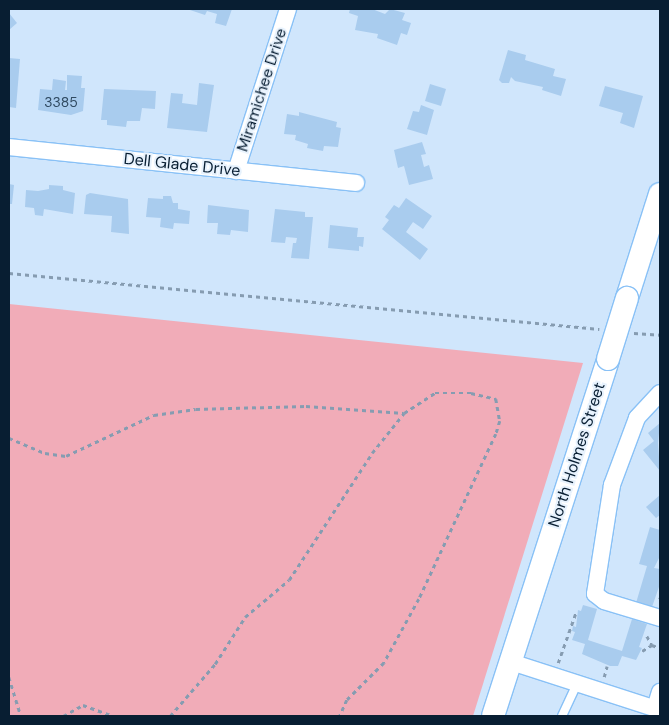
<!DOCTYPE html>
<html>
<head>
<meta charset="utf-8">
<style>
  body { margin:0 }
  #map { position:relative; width:669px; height:725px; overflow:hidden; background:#d0e6fc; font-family:"DM Sans",sans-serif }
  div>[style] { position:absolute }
  .green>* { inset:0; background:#f1acb8 }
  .building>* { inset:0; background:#a9ccee }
  .path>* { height:2.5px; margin-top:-1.25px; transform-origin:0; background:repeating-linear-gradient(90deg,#869cb1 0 4px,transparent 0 8px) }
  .roads { filter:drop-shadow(1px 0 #89c1f6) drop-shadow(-1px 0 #89c1f6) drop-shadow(0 1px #89c1f6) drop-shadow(0 -1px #89c1f6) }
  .service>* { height:8px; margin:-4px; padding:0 4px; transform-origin:4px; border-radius:4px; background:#fff }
  .minor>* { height:16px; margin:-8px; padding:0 8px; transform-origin:8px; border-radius:8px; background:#fff }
  .secondary>* { height:22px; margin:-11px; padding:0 11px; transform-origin:11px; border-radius:11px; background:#fff }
  .bridges { filter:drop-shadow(1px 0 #89c1f6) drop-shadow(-1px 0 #89c1f6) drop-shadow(0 1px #89c1f6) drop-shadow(0 -1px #89c1f6) }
  .secondary-bridge>* { height:22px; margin:-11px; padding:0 11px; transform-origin:11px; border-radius:11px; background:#fff }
  span { translate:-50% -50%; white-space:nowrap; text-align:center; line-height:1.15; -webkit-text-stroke:4px #e7f2fd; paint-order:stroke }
  .number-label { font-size:14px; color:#304a61 }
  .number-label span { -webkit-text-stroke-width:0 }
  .street-label { font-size:16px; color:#081e32 }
  .frame { position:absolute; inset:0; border:10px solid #081e32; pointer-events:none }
</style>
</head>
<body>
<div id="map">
  <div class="green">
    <div style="clip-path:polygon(9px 304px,583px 363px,473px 716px,9px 716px)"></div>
  </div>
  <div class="building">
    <div style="clip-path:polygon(187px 9px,232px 9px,226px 26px,215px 23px,217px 14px,207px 11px,205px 15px)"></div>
    <div style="clip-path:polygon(350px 9px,372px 9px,385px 14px,390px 9px,405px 13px,402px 20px,411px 23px,407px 35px,401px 33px,397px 45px,377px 38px,378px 34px,355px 30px,358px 16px,349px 13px)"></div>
    <div style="clip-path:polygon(9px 13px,17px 23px,9px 30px)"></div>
    <div style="clip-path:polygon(508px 50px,526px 55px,525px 60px,555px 69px,553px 76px,566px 79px,561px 96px,542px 90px,543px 87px,515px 81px,511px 77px,509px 83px,502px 83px,499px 80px)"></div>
    <div style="clip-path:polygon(9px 58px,20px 59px,16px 108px,9px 107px)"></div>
    <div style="clip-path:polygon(67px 75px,82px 76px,81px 88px,85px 88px,83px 111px,71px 115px,38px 110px,40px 89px,52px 90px,53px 79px,66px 81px,65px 90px,67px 90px)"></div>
    <div style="clip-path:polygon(199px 83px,214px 85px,207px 132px,167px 128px,171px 93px,183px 94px,182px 103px,197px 105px)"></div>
    <div style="clip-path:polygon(430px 84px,446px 89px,441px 106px,425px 101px)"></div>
    <div style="clip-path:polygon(605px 86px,643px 96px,634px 128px,620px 123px,623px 113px,599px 106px)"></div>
    <div style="clip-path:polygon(104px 89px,156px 91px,155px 109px,142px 108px,140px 121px,127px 121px,126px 127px,107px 125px,107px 120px,101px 120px)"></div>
    <div style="clip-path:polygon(421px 105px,434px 110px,427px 135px,407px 129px,413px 111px,419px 112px)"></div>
    <div style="clip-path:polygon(299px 112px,337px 122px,336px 127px,341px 128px,338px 147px,324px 146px,323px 151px,307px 148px,308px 144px,295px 140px,296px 135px,284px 134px,287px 114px,299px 116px)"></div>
    <div style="clip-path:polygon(422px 142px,426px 154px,421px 155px,424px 167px,429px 165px,433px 179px,409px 185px,404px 166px,398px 168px,394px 150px)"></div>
    <div style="clip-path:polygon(9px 184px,14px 185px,12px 204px,9px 204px)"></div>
    <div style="clip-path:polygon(49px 185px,63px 186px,63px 190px,75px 193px,73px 214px,44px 209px,43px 216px,35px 215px,34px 208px,25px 207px,26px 190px,38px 191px,49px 189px)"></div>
    <div style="clip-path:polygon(90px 193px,128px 199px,129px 234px,111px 232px,112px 216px,84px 214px,86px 195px)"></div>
    <div style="clip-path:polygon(163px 196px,171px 196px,173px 203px,178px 203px,178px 209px,190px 211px,189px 224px,174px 223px,173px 229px,160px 227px,161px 218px,146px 217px,148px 198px,163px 199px)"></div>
    <div style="clip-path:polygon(406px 198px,432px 216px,423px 229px,413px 222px,406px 232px,428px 249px,420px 260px,382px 229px,389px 220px,385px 217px,394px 205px,399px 208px)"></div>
    <div style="clip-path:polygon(208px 205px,249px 210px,248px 232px,231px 230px,230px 235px,217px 234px,218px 223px,207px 223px)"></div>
    <div style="clip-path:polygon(275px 209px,305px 212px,305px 217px,313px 217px,309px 259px,291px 258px,293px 243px,296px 243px,297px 238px,286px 237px,285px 243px,271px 242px)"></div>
    <div style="clip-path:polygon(330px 225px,358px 228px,357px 237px,364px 237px,363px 247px,359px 246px,359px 251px,328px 248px)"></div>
    <div style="clip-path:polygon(660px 423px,658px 443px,660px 471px,643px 450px,654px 441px,648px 433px)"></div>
    <div style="clip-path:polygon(660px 495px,660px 515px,656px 518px,646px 507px)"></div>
    <div style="clip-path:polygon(650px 527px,660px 530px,660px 556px,654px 568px,660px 569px,660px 584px,652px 607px,636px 603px,647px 566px,639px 564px)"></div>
    <div style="clip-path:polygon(583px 605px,597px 609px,588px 640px,603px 645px,622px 651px,632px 619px,647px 624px,639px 647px,642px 648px,636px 660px,622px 656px,618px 666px,610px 666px,582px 654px,585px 644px,572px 640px,575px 632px,572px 631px,573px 626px,576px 627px,578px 610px,581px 611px)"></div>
  </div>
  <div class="path">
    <div style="left:9px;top:273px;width:593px;rotate:5.42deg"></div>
    <div style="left:634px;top:333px;width:26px;rotate:4deg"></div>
    <div style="left:9px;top:438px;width:39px;rotate:23deg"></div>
    <div style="left:45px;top:453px;width:21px;rotate:8deg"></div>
    <div style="left:66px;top:456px;width:97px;rotate:-25deg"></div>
    <div style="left:154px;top:415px;width:42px;rotate:-8.1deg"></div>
    <div style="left:196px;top:409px;width:110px;rotate:-1.6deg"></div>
    <div style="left:306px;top:406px;width:98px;rotate:4.1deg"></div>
    <div style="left:404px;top:413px;width:37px;rotate:-33deg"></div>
    <div style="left:435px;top:393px;width:36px"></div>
    <div style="left:471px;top:393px;width:26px;rotate:13deg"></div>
    <div style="left:496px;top:399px;width:22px;rotate:80deg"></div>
    <div style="left:500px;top:421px;width:14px;rotate:107deg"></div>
    <div style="left:496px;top:434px;width:182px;rotate:115deg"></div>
    <div style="left:419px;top:599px;width:73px;rotate:118.7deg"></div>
    <div style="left:384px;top:663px;width:52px;rotate:135deg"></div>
    <div style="left:347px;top:700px;width:17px;rotate:114deg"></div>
    <div style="left:659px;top:599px;width:1px;rotate:-45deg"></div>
    <div style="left:647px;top:636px;width:10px;rotate:61deg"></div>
    <div style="left:652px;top:645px;width:9px;rotate:21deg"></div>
    <div style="left:642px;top:651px;width:12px;rotate:-31deg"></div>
    <div style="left:558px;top:663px;width:54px;rotate:-70.6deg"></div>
    <div style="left:9px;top:677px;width:41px;rotate:72.9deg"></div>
    <div style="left:604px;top:677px;width:11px;rotate:-75deg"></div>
    <div style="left:63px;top:716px;width:23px;rotate:-29deg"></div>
    <div style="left:83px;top:705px;width:33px;rotate:20deg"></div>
    <div style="left:170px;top:716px;width:69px;rotate:-49.1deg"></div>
    <div style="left:215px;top:664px;width:56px;rotate:-57.4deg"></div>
    <div style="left:245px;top:617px;width:57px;rotate:-40.1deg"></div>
    <div style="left:289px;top:580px;width:152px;rotate:-56.8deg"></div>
    <div style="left:372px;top:453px;width:51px;rotate:-51.3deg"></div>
  </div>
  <div class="roads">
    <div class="service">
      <div style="left:562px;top:716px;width:35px;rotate:-65deg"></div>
    </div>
    <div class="minor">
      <div style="left:9px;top:147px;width:349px;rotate:5.9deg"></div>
      <div style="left:236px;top:171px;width:170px;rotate:-72.2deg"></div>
      <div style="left:660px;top:393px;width:34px;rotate:133deg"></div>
      <div style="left:637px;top:418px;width:72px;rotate:110.5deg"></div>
      <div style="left:612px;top:485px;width:110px;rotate:98.9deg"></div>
      <div style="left:595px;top:594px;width:11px;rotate:38deg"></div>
      <div style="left:604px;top:601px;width:59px;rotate:16.9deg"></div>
      <div style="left:511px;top:662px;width:157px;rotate:17.9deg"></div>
      <div style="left:655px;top:708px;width:17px;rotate:-73deg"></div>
    </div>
    <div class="secondary">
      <div style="left:627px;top:298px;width:109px;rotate:-72.4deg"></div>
      <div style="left:493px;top:716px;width:375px;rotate:-72.1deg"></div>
    </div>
  </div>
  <div class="bridges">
    <div class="secondary-bridge">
      <div style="left:608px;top:359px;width:64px;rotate:-72.7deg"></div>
    </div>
  </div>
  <div class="number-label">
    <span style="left:61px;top:102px">3385</span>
  </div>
  <div class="street-label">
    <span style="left:262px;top:90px;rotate:-72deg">Miramichee Drive</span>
    <span style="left:182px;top:165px;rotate:6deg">Dell Glade Drive</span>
    <span style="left:577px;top:455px;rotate:-72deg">North Holmes Street</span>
  </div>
  <div class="frame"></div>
</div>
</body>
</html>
